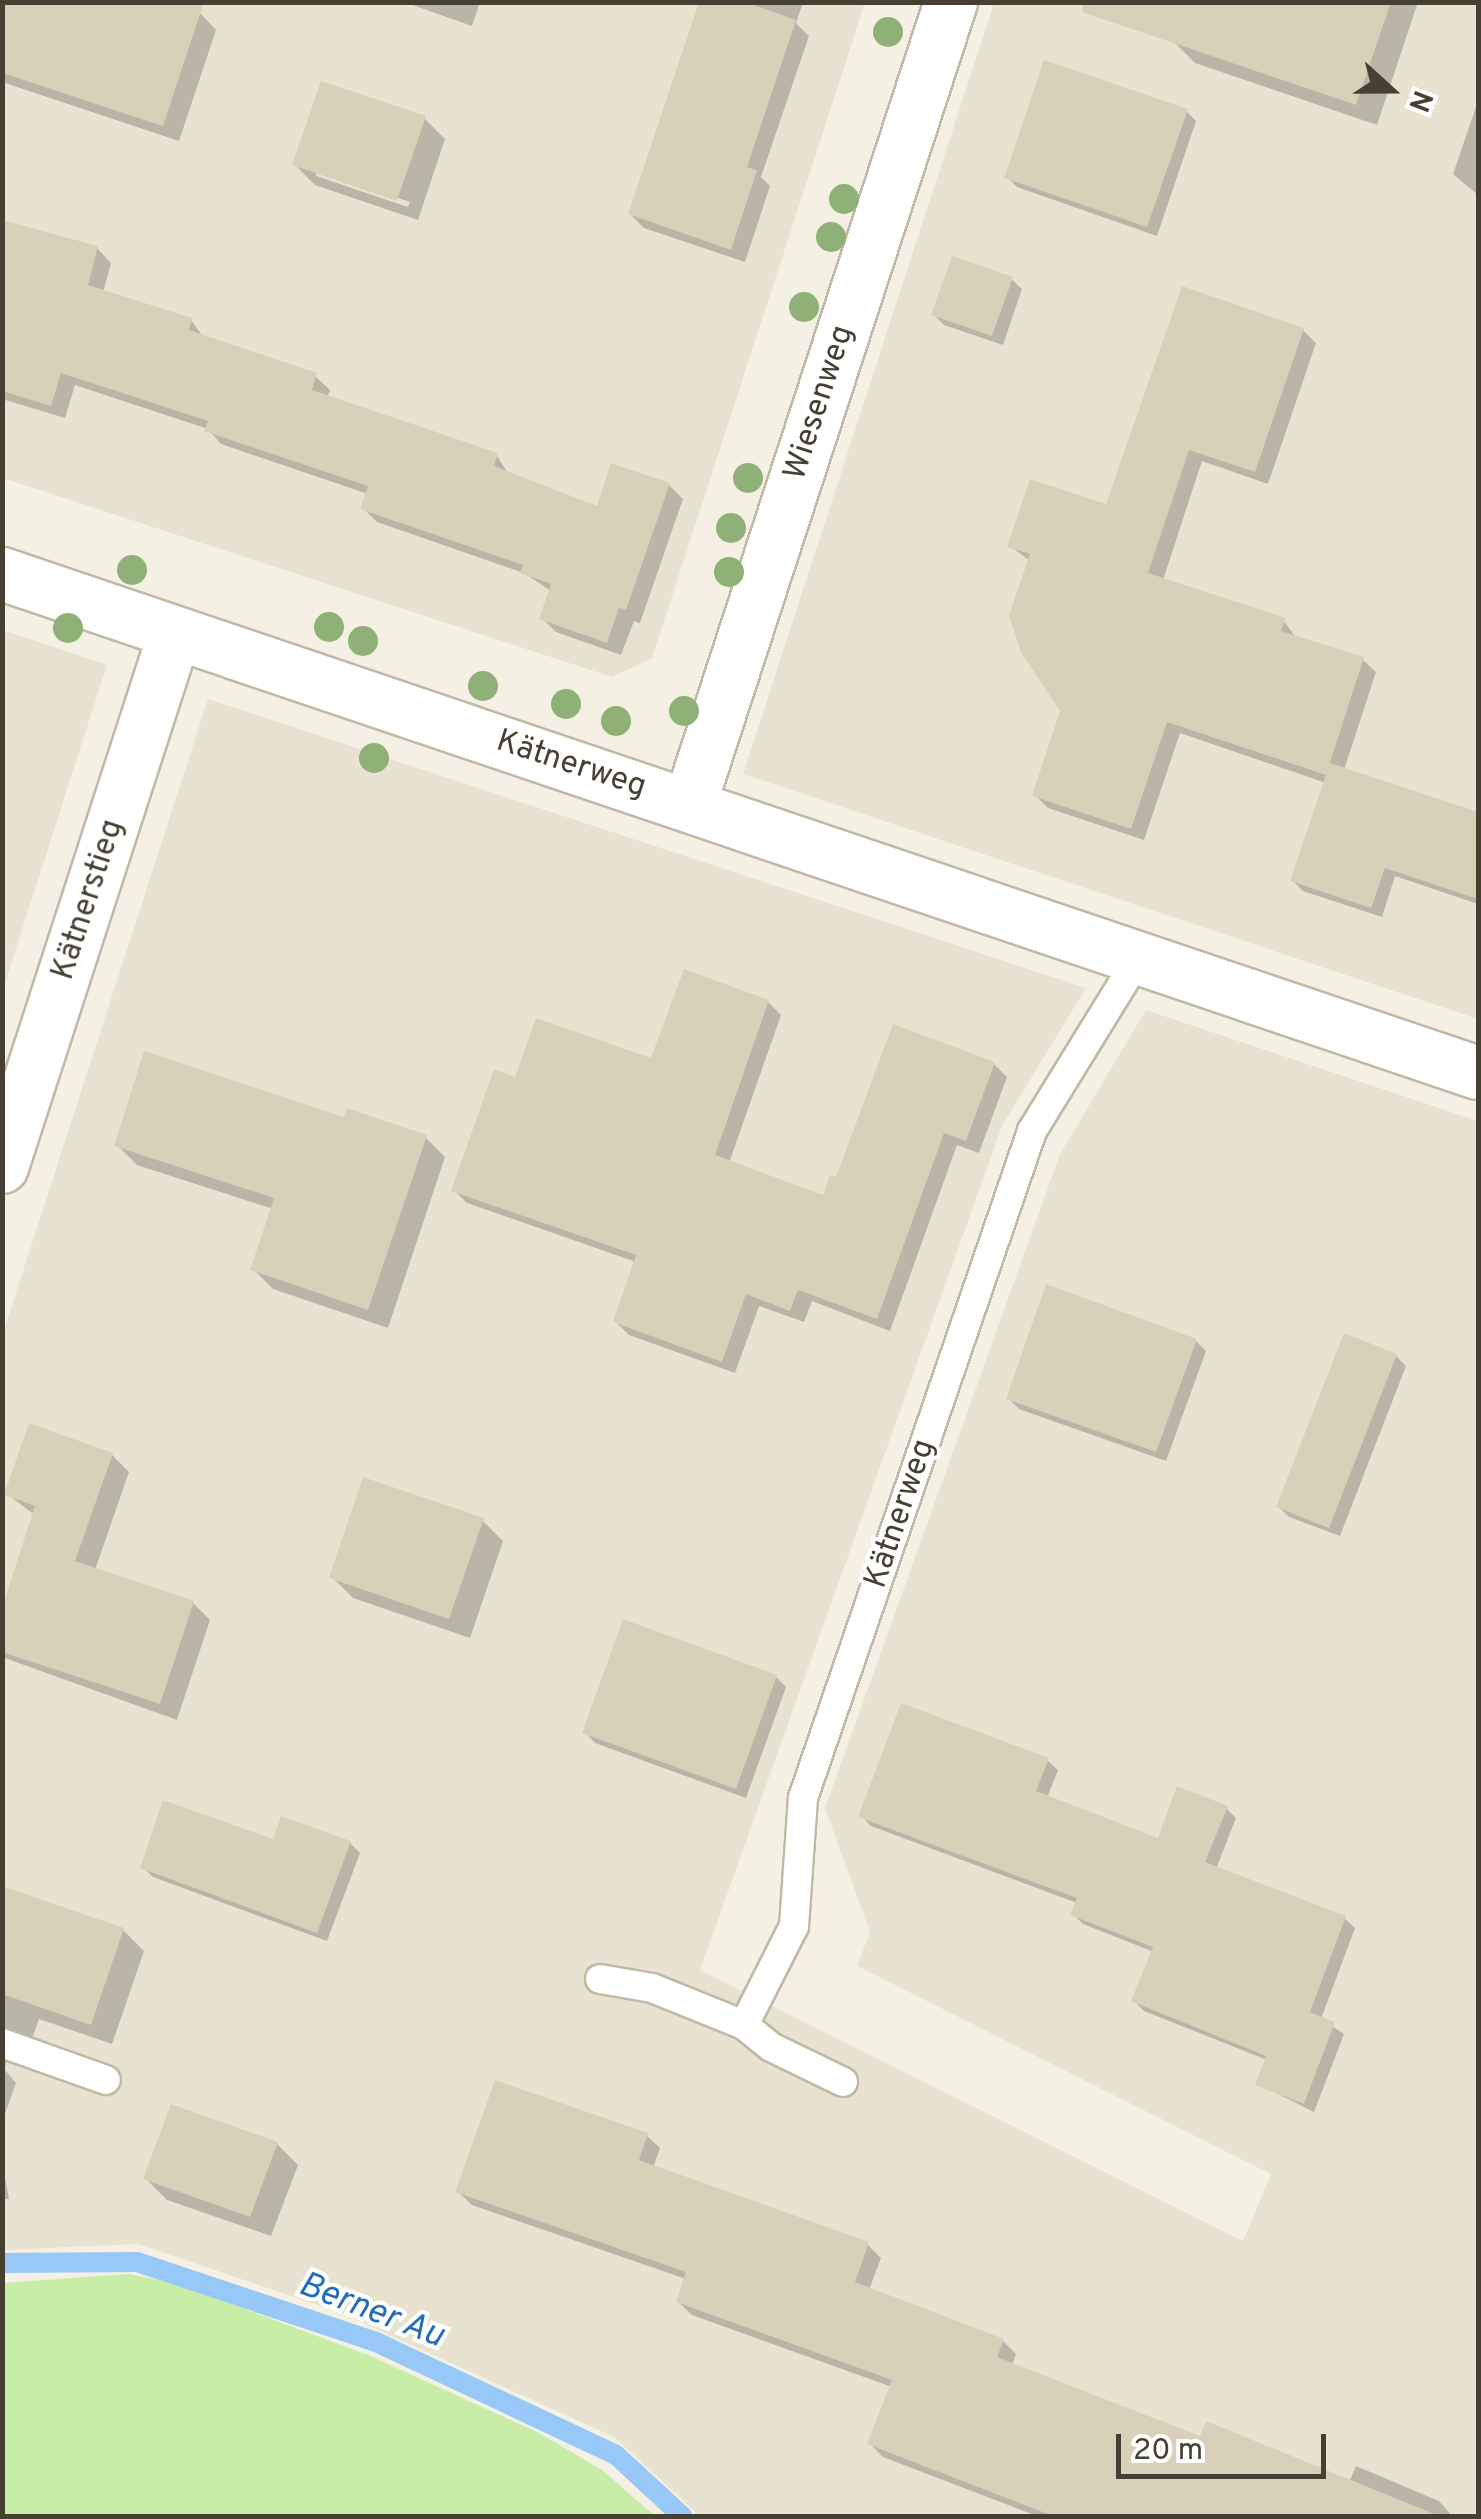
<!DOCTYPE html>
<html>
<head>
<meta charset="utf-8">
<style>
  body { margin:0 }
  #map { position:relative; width:1481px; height:2519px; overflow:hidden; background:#f4f0e3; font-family:Overpass,sans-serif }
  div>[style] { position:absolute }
  .residential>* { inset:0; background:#e8e3d1 }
  .green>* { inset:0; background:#c7eda7 }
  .shadow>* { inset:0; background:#0003 }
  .stream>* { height:20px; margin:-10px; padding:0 10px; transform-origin:10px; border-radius:10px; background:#98c8f8 }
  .building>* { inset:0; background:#d9d0ba }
  .roads { filter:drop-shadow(2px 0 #c0b9a5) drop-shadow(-2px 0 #c0b9a5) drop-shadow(0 2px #c0b9a5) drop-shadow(0 -2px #c0b9a5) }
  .service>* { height:28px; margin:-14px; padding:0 14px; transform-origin:14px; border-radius:14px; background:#fff }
  .minor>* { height:52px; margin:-26px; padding:0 26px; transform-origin:26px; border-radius:26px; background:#fff }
  .trees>* { width:30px; height:30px; margin:-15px; border-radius:50%; background:#8fb178 }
  span { translate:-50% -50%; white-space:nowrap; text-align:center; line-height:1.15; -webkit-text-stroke:8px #fff; paint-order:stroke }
  .street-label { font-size:32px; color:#464033 }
  .water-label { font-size:35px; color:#216dbc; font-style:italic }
  .frame { position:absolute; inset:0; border:5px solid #464033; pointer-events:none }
  .north { position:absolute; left:1341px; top:40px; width:100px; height:100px; -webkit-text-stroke:8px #fff; paint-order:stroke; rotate:111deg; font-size:28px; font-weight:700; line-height:40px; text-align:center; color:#464033 }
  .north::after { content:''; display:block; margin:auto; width:35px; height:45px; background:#464033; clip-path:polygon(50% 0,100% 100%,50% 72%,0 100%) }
  .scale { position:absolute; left:1116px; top:2434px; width:210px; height:45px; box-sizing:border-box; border:5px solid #464033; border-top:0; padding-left:12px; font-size:30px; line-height:35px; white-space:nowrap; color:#464033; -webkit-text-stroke:8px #fff; paint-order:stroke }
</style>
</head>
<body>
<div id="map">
  <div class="residential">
    <div style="clip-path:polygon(3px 3px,865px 3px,652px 658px,612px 677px,3px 478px)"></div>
    <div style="clip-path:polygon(994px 3px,1478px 3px,1478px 1019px,743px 774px)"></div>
    <div style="clip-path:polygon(3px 630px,107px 665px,3px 989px,2px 630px)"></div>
    <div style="clip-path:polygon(208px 699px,1086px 988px,1002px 1126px,700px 1970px,1243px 2241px,1271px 2174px,857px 1966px,870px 1932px,825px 1808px,1060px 1154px,1146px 1010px,1478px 1121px,1478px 2516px,700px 2516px,614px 2437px,341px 2313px,138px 2244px,3px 2250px,3px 1333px)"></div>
  </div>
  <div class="green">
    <div style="clip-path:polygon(129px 2274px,178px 2284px,368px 2355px,539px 2433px,602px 2470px,655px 2516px,3px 2516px,3px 2283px)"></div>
  </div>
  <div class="shadow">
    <div style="clip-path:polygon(2px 2px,200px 13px,216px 30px,179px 141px,2px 82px)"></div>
    <div style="clip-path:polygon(404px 2px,480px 2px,472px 26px)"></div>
    <div style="clip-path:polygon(702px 2px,803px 2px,796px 23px,809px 36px,761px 177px,770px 186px,745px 262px,644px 228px,630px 214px)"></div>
    <div style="clip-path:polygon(1187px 2px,1418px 2px,1377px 125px,1195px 63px,1174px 42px)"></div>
    <div style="clip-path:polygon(1478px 101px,1478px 195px,1453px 174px)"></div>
    <div style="clip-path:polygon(1186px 111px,1196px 121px,1157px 236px,1017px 187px,1007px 177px)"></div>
    <div style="clip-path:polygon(evenodd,424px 118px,445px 139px,418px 220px,315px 185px,294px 164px,424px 118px,316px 170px,410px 202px,408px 207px,316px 176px,316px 170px)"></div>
    <div style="clip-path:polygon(2px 222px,97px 248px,111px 263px,103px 293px,191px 320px,204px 338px,315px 376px,330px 390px,327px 398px,497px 456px,509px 475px,599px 509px,669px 485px,683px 499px,640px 623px,634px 621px,621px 655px,556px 632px,542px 618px,551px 591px,524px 573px,377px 522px,363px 508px,368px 494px,221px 444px,208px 429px,75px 385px,65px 418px,2px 399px)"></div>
    <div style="clip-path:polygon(1011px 279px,1022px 289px,1003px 345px,944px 325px,934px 315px)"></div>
    <div style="clip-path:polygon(1303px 330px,1316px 343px,1268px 484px,1202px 461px,1163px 580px,1284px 621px,1296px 638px,1362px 659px,1376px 672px,1344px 770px,1478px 814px,1478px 904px,1395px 876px,1382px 917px,1303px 891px,1293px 881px,1326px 783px,1180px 733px,1144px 840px,1048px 808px,1035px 795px,1063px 711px,1030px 561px,1010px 546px,1108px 507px)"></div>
    <div style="clip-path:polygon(768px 1002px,781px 1015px,729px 1163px,825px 1198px,838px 1181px,994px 1064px,1007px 1077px,979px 1153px,957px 1145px,890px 1331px,812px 1301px,804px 1322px,759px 1306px,735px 1373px,629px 1335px,616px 1322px,636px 1262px,467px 1203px,454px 1190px,516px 1080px,653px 1062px)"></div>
    <div style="clip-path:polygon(345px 1120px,425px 1137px,445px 1157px,388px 1328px,273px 1289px,253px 1269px,273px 1209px,137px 1165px,117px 1145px)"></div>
    <div style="clip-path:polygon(1196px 1341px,1206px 1351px,1166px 1461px,1019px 1409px,1009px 1399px)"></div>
    <div style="clip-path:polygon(1396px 1356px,1406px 1366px,1340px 1536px,1289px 1517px,1279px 1507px)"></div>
    <div style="clip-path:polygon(112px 1455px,129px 1472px,95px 1570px,193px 1603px,210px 1620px,177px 1720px,2px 1657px,2px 1616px,35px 1515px,7px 1494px)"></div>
    <div style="clip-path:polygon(482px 1520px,503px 1541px,470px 1638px,353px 1598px,332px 1577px)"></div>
    <div style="clip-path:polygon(776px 1677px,786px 1687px,746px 1798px,595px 1743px,585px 1732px)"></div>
    <div style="clip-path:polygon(1047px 1760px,1058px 1770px,1047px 1798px,1159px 1841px,1226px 1808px,1236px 1818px,1216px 1869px,1344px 1918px,1355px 1928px,1321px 2019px,1344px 2034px,1314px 2112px,1258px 2084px,1267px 2060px,1144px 2011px,1134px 2001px,1154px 1952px,1083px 1924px,1073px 1914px,1077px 1903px,871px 1826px,861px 1816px)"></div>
    <div style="clip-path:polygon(275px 1842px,350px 1843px,360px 1853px,327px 1941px,153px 1877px,143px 1867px)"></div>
    <div style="clip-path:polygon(2px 1889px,123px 1930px,144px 1951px,112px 2044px,39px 2019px,29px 2047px,6px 2057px,5px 2070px,16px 2083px,2px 2122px)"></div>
    <div style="clip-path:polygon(646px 2135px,660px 2148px,653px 2168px,868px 2245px,881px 2258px,869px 2290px,1003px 2341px,1016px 2354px,1012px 2365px,1201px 2440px,1350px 2480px,1356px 2466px,1439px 2501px,1452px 2516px,1140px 2516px,1116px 2507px,1113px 2516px,1037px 2516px,883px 2457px,870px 2444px,892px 2387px,692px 2315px,678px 2302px,686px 2279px,472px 2205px,458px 2192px)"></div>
    <div style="clip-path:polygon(277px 2144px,298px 2165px,271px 2236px,167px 2200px,146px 2179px)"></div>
    <div style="clip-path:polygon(2px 2162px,9px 2199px,2px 2199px)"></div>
  </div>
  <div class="stream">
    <div style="left:2px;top:2263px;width:135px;rotate:-0.4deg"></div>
    <div style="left:137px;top:2262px;width:252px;rotate:18.5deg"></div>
    <div style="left:376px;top:2342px;width:265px;rotate:25.2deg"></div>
    <div style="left:616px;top:2455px;width:90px;rotate:42.7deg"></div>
  </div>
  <div class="building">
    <div style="clip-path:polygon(2px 2px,204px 2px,163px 126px,2px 73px)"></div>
    <div style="clip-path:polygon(699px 2px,745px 2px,796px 20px,747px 167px,757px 170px,731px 250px,628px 214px)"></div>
    <div style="clip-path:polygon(1083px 2px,1391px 2px,1356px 105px,1082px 12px)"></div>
    <div style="clip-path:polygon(1044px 60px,1188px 109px,1147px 227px,1004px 178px)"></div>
    <div style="clip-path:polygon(321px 81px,426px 116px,397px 201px,292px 165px)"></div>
    <div style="clip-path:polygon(2px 220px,98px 246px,88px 285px,192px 318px,189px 330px,317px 373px,312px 390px,498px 453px,494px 466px,597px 506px,611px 463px,670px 483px,626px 610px,619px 608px,607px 643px,539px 619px,551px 584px,520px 573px,523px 565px,360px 509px,368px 486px,204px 431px,208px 421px,61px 373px,51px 406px,2px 391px)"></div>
    <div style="clip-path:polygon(952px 256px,1013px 277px,992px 336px,931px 315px)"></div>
    <div style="clip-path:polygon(1182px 286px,1304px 328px,1255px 472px,1189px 450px,1148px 573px,1286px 618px,1281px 631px,1364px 657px,1326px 775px,1167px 722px,1131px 829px,1032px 796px,1060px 711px,1021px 652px,1009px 615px,1030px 554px,1007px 547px,1030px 479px,1106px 504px)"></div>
    <div style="clip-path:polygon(1330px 763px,1478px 812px,1478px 899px,1385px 868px,1371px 908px,1290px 881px)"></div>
    <div style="clip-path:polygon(684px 969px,769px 1000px,715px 1155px,823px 1195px,830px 1175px,836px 1177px,893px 1024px,995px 1062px,966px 1141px,944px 1133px,877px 1319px,798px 1290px,790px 1311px,746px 1294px,722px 1362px,613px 1322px,636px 1255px,451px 1191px,494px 1069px,515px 1077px,536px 1018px,651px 1058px)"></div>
    <div style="clip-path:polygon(144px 1051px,344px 1117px,347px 1108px,427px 1135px,368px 1310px,250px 1270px,274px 1198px,114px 1146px)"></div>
    <div style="clip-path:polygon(1046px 1284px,1197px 1339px,1156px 1452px,1006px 1399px)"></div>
    <div style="clip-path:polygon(1344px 1333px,1397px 1354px,1329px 1528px,1276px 1507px)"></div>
    <div style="clip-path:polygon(29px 1423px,113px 1453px,75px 1561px,194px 1601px,160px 1704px,2px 1652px,2px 1608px,35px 1506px,4px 1495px)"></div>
    <div style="clip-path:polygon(363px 1477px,484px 1518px,449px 1619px,329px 1578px)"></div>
    <div style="clip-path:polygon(623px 1619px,777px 1675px,736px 1789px,582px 1733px)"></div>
    <div style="clip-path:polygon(901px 1703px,1049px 1758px,1036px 1791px,1158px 1838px,1177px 1786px,1228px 1806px,1205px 1862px,1346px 1916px,1310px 2012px,1335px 2022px,1304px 2104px,1255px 2085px,1266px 2056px,1131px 2001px,1153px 1947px,1070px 1915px,1077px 1898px,858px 1817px)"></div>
    <div style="clip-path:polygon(163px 1800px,273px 1839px,281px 1816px,351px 1841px,317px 1933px,140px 1868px)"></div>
    <div style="clip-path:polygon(2px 1886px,124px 1928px,91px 2025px,2px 1994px)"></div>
    <div style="clip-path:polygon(495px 2080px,648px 2133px,639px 2160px,869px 2242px,855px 2282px,1004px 2339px,997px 2357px,1200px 2436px,1206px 2421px,1439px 2516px,1053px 2516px,867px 2444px,892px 2380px,676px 2302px,686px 2272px,455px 2192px)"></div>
    <div style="clip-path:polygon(171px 2104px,278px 2142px,250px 2217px,143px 2179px)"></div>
  </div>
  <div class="roads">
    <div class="service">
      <div style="left:600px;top:1979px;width:53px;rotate:9.8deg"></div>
      <div style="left:652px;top:1988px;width:99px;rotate:21.9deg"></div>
      <div style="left:744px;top:2025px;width:111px;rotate:-63.2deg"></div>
      <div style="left:794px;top:1926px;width:128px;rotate:-86deg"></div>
      <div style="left:803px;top:1798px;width:705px;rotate:-71.05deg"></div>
      <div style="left:1032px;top:1131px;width:204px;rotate:-58.4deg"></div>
      <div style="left:744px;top:2025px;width:35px;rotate:39deg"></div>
      <div style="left:771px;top:2047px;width:80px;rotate:25.9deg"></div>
      <div style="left:2px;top:2043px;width:110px;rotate:19.6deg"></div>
    </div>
    <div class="minor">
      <div style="left:2px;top:574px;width:1558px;rotate:18.68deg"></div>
      <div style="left:690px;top:804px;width:843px;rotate:-71.97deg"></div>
      <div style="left:2px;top:1167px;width:561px;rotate:-72.05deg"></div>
    </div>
  </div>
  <div class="trees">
    <div style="left:888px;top:32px"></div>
    <div style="left:844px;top:199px"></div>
    <div style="left:831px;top:237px"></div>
    <div style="left:804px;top:307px"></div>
    <div style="left:748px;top:478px"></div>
    <div style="left:731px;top:528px"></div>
    <div style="left:132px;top:570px"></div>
    <div style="left:729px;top:572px"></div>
    <div style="left:329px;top:627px"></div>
    <div style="left:68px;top:628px"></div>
    <div style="left:363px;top:641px"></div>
    <div style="left:483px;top:686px"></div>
    <div style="left:566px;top:704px"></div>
    <div style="left:684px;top:711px"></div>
    <div style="left:616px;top:721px"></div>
    <div style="left:374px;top:758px"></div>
  </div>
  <div class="street-label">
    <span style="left:820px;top:403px;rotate:-72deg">Wiesenweg</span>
    <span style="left:571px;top:765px;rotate:18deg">Kätnerweg</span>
    <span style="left:89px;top:900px;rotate:-72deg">Kätnerstieg</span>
    <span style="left:901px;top:1514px;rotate:-71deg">Kätnerweg</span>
  </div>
  <div class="water-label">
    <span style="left:371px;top:2311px;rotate:21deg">Berner Au</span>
  </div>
  <div class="frame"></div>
  <div class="north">N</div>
  <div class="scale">20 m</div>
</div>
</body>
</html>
